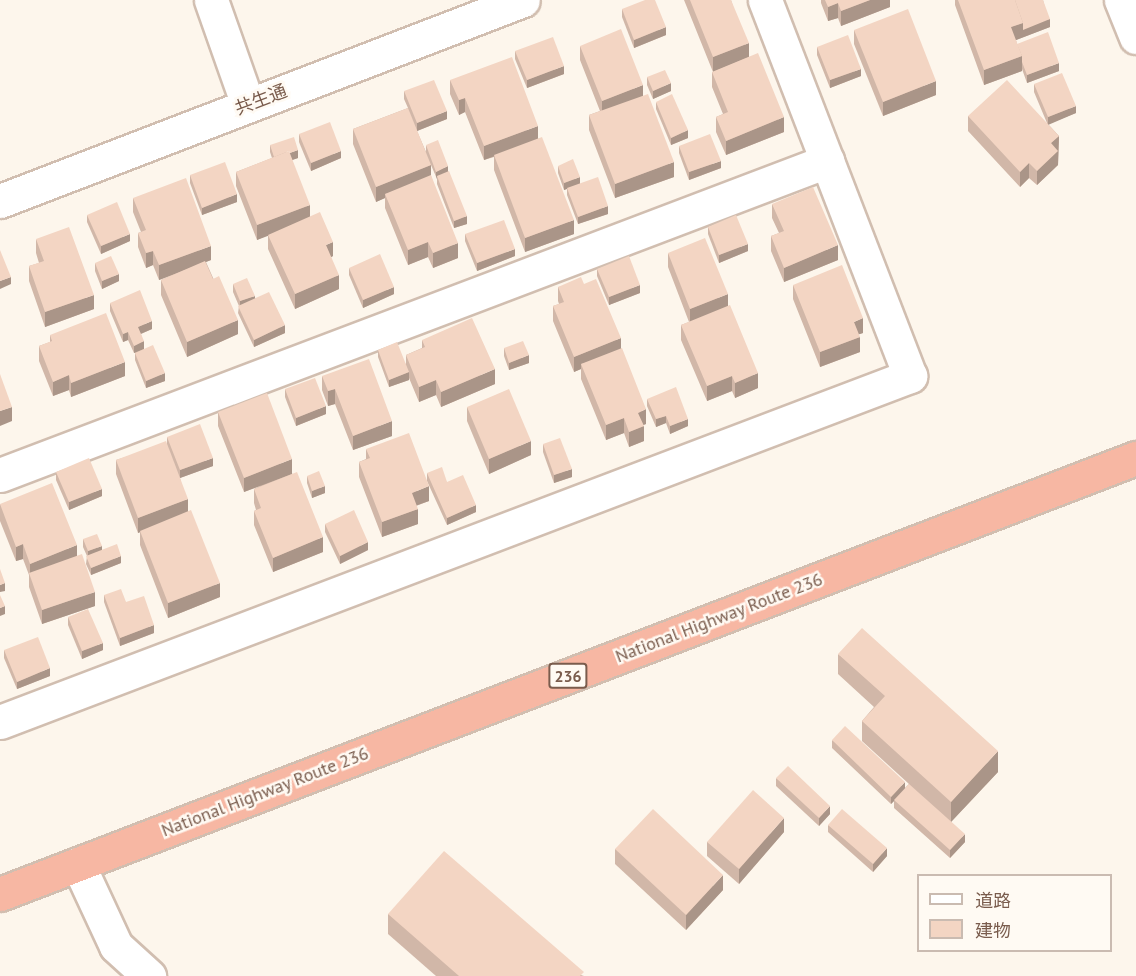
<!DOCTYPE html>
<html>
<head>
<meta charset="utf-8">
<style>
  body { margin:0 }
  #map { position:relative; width:1136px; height:976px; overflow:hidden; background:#fdf6ec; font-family:"PT Sans","Noto Sans JP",sans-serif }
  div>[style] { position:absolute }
  .roads { filter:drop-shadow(2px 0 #d1beb0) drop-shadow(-2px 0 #d1beb0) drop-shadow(0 2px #d1beb0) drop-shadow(0 -2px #d1beb0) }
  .street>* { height:33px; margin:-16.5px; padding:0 16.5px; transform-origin:16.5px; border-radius:16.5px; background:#fff }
  .secondary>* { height:33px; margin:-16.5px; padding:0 16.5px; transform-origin:16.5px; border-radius:16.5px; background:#fff }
  .highway>* { height:33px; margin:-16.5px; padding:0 16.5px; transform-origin:16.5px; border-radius:16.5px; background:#f7b7a3 }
  .wall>* { inset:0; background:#d1b7a8 }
  .shaded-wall>* { inset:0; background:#aa9588 }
  .building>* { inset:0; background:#f3d5c3 }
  span { translate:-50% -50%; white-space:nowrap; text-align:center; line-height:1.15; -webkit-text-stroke:5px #fffaf3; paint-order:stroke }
  .shield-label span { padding:2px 4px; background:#fffaf3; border:2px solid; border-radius:4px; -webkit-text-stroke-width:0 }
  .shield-label { font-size:16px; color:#7a5c4d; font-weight:700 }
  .street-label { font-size:18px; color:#7a5c4d }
  .legend { position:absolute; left:917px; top:874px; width:195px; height:78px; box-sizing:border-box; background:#fffaf3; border:2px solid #cabbb1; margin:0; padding:8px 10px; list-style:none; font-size:18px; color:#7a5c4d }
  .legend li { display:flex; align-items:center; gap:12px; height:30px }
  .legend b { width:30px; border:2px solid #cabbb1 }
</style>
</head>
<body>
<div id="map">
  <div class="roads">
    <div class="street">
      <div style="left:211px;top:0;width:111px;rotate:70.6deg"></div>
      <div style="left:0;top:475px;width:885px;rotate:-20.79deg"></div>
      <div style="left:0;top:722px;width:974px;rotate:-20.82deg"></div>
      <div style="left:910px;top:376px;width:403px;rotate:-111.1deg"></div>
      <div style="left:78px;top:864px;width:90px;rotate:65.1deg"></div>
      <div style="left:116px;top:946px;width:45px;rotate:42.3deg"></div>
    </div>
    <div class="secondary">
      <div style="left:1121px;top:0;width:40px;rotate:68deg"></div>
      <div style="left:0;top:201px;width:560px;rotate:-21.02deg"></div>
    </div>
    <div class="highway">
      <div style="left:0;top:894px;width:1217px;rotate:-21deg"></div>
    </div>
  </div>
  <div class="wall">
    <div style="clip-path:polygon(684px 0,731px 0,749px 57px,784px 132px,726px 155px,716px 132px,716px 117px,723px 114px,712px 87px,712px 72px,713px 72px)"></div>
    <div style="clip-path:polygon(821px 0,890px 0,890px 7px,841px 26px,838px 18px,828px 21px,821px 3px)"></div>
    <div style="clip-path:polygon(955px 0,1043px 0,1050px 27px,1016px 40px,1017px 44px,1059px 71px,1027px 83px,1022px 69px,1022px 71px,984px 85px,955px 5px)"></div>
    <div style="clip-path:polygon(622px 9px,666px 35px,634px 48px,622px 17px)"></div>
    <div style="clip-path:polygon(854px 30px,936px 95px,883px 116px,854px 44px)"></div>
    <div style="clip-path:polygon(580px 46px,643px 96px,674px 177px,615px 198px,589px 130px,589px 115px,600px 111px,580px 60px)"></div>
    <div style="clip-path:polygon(817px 47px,861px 76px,830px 88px,817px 55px)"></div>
    <div style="clip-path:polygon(515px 51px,564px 74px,527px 88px,515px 59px)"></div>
    <div style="clip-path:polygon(647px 77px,671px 91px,653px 99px,647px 85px)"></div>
    <div style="clip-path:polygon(450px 80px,538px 138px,574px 234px,525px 252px,494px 170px,494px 157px,484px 160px,465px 112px,459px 115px,450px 94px)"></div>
    <div style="clip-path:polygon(1034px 84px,1076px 113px,1048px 124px,1059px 136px,1058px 165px,1037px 185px,1029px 178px,1020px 187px,968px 131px,968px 116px,1047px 123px,1034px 92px)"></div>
    <div style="clip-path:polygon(404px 91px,447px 119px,417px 131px,426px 152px,426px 145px,448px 172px,467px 224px,454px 228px,437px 184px,437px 179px,431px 165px,431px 176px,458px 258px,433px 268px,428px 257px,408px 265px,385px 208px,385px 198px,376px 202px,353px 144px,353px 129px,408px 108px,404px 99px)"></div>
    <div style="clip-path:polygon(656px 102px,688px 138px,671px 145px,656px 109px)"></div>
    <div style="clip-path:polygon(299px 134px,341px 158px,311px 171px,299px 142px)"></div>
    <div style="clip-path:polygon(270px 145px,298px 158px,292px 160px,310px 217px,333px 256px,331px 257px,339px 289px,295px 309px,268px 249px,268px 235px,257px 240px,236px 186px,236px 172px,272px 158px,270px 152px)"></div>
    <div style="clip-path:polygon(679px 146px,721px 168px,689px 180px,679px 153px)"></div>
    <div style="clip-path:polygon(558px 166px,580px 184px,608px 214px,578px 224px,567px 195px,567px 189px,564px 190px,558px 173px)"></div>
    <div style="clip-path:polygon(190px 175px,237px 202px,202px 215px,190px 183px)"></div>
    <div style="clip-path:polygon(133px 198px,211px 260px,206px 262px,238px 334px,187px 357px,161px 295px,161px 280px,175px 274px,159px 280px,153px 265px,146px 268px,138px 247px,138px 233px,141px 232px,133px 212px)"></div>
    <div style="clip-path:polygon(772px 204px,838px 260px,784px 282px,771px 251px,771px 236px,779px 233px,772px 218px)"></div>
    <div style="clip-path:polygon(87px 215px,130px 241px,101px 254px,87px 222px)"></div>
    <div style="clip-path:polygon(708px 227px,748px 251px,719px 263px,708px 234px)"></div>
    <div style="clip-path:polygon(465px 234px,515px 256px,477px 271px,465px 241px)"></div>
    <div style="clip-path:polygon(36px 239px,94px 309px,45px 327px,29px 281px,29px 266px,39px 263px,36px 253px)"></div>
    <div style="clip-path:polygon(668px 253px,728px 306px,758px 388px,735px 398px,732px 391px,707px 401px,681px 340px,681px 325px,689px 322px,668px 267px)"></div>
    <div style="clip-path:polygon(95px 263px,119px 281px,102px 289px,95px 271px)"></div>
    <div style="clip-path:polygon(349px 268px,394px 294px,363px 308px,349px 275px)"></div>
    <div style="clip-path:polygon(597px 269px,640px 293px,609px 305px,597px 276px)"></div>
    <div style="clip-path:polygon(233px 284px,255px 298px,285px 333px,254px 347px,238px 313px,239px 306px,233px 292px)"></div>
    <div style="clip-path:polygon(584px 284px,621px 348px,646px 424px,643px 425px,644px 441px,629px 447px,624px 433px,606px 440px,581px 379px,581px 369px,574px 372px,553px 321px,553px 306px,559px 304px,558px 301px,558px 287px)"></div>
    <div style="clip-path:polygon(793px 285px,863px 333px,859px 334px,860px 352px,820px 367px,793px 299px)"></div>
    <div style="clip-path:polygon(110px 303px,152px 329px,141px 334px,144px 349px,165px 381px,146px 388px,135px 360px,135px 353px,134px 353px,128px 340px,123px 342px,110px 311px)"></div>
    <div style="clip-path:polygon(50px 335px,125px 376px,71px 397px,69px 390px,53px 396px,39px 361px,39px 346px,50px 342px)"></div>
    <div style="clip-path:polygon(422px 340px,495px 384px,441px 407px,436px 395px,419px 402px,409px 378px,409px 380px,389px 387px,378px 357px,378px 350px,406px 364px,406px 355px,422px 348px)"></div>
    <div style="clip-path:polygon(504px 348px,529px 363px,509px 370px,504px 356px)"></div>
    <div style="clip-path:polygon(322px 376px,392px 436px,353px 450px,335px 404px,328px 406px,322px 390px)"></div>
    <div style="clip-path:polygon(285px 389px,326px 414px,296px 426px,285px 397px)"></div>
    <div style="clip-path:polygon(647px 399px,688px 426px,670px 434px,666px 423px,656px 427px,647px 406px)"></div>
    <div style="clip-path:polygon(467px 407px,531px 455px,489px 474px,467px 421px)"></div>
    <div style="clip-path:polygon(218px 412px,292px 473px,323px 552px,273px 572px,254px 525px,254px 511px,256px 510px,254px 503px,254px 489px,262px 485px,244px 492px,218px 426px)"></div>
    <div style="clip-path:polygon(167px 437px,213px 466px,180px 478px,188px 512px,220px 597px,168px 618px,140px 545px,140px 532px,138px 533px,116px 474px,116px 460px,167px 444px)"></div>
    <div style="clip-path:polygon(543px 444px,572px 477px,554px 483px,543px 452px)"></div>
    <div style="clip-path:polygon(366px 449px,429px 501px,416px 506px,418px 524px,382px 537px,359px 477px,359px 462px,366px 459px)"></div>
    <div style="clip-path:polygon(56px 472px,102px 496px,69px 510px,56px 480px)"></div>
    <div style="clip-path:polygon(427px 473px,447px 482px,476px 512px,447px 525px,427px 481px)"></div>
    <div style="clip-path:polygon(307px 476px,325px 493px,312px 498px,307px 483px)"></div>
    <div style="clip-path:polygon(0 504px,77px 556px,95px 606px,42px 624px,29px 587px,29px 575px,23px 559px,16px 561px,0 521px)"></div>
    <div style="clip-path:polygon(325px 524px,368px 550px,340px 564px,325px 532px)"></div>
    <div style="clip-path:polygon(83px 539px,102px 550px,121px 563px,91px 575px,86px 564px,87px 556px,83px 547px)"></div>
    <div style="clip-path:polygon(104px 595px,126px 602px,154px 633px,120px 646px,104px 602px)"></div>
    <div style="clip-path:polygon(68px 617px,103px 650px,82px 659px,68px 625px)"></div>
    <div style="clip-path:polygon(4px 650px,50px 676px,17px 689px,4px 658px)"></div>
    <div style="clip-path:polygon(838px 654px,998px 772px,951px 822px,965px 842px,950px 858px,894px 808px,894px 801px,891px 804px,832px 748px,832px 740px,905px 788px,909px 784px,862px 741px,862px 721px,874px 707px,838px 674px)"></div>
    <div style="clip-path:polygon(776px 778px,830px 814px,819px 826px,776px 786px)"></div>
    <div style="clip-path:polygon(828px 825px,887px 856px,873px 872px,828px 832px)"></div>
    <div style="clip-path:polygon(784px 832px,739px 884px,707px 856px,707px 842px)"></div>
    <div style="clip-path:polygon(615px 849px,723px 890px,686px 930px,615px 864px)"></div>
    <div style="clip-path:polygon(388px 914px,584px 976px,436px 976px,388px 934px)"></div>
  </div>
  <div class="shaded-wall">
    <div style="clip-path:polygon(870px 0,890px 0,890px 7px,841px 26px,841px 11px)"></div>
    <div style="clip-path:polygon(838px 3px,838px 18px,828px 21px,828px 7px)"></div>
    <div style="clip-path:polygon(1050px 19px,1050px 27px,1011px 42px,1011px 27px,1023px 23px)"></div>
    <div style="clip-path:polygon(666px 27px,666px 35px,634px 48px,634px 40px)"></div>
    <div style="clip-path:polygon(749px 43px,749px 57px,713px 72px,713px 57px)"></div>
    <div style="clip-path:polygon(1022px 56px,1022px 71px,984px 85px,984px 70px)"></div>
    <div style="clip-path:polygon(1059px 63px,1059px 71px,1027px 83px,1027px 75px)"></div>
    <div style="clip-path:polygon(564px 66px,564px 74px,527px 88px,527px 80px)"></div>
    <div style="clip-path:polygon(861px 69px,861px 76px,830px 88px,830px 80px)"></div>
    <div style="clip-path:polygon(936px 81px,936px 95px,883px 116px,883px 102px)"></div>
    <div style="clip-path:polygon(671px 83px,671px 91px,653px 99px,653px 91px)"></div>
    <div style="clip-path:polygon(643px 85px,643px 100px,602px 116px,602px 101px)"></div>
    <div style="clip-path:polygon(465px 98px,465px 112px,459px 115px,459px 100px)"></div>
    <div style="clip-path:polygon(1076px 106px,1076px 113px,1048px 125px,1048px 117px)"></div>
    <div style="clip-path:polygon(447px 111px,447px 119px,417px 131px,417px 123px)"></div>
    <div style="clip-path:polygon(784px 117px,784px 132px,726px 155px,726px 141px)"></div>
    <div style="clip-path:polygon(538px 126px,538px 140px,484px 160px,484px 146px)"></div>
    <div style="clip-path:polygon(688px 130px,688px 138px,671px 145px,671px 138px)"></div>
    <div style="clip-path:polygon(1059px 136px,1058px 165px,1037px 185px,1037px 171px,1051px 143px)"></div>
    <div style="clip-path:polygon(298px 150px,298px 158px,275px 166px,275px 158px)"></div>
    <div style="clip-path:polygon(341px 151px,341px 158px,311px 171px,311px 163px)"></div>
    <div style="clip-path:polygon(721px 161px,721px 168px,689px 180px,689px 172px)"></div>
    <div style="clip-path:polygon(674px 162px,674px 177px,615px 198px,615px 184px)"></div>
    <div style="clip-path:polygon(1029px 163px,1029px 178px,1020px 187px,1020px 172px)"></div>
    <div style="clip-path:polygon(431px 165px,431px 180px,385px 194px,385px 198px,376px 202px,376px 187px)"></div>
    <div style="clip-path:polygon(448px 166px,448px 174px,437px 176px,436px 179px,436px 172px)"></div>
    <div style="clip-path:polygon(580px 177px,580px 184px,564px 190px,564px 183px)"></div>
    <div style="clip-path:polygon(237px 194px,237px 202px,202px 215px,202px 208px)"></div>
    <div style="clip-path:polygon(310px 205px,310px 220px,257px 240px,257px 225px)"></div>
    <div style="clip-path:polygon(608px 206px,608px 214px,578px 224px,578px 217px)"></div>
    <div style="clip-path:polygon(467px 216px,467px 224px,454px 228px,454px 221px)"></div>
    <div style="clip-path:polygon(574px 220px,574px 234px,525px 252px,525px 238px)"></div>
    <div style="clip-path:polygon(130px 234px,130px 241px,101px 254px,101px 246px)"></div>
    <div style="clip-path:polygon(333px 242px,333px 256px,326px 260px,326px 245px)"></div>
    <div style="clip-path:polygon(428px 242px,428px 257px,408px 265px,408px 250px)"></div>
    <div style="clip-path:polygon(458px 243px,458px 258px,433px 268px,433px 253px)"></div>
    <div style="clip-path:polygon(748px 244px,748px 251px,719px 263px,719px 255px)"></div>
    <div style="clip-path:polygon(838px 245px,838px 260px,784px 282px,784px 268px)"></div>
    <div style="clip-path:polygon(211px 246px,211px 260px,159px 280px,159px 265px)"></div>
    <div style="clip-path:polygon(515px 249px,515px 256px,477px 271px,477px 263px)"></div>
    <div style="clip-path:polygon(153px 251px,153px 265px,146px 268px,146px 253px)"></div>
    <div style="clip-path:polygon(119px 274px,119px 281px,102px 289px,102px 281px)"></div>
    <div style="clip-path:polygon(339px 275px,339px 289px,295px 309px,295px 294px)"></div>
    <div style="clip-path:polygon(11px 277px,11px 284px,0 289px,0 281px)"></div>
    <div style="clip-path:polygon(640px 285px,640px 293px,609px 305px,609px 297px)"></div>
    <div style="clip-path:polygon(394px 287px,394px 294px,363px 308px,363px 300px)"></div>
    <div style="clip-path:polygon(728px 294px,728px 309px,690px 323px,690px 309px)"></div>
    <div style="clip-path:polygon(94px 295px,94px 309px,45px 327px,45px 312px)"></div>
    <div style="clip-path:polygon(255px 296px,255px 303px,240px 309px,240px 301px)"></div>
    <div style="clip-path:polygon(863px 318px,863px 333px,854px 336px,854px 322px)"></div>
    <div style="clip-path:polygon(238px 320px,238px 334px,187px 357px,187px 342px)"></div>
    <div style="clip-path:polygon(152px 321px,152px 329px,138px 335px,138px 327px)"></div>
    <div style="clip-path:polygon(285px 325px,285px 333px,254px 347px,254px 340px)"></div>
    <div style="clip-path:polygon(128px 332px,128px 340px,123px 342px,123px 334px)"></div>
    <div style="clip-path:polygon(860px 337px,860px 352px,820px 367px,820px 352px)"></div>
    <div style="clip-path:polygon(621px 338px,621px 353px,581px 364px,581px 369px,574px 372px,574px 357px)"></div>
    <div style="clip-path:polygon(144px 341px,144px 349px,134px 353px,134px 346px)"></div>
    <div style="clip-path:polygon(529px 355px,529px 363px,509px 370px,509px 363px)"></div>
    <div style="clip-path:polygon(125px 362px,125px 376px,71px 397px,71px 383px)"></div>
    <div style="clip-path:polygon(495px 369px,495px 384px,441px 407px,441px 392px)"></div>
    <div style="clip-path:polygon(409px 372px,409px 380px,389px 387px,389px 380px)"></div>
    <div style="clip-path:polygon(165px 373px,165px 381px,146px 388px,146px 381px)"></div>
    <div style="clip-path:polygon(758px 373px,758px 388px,735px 398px,735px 383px)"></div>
    <div style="clip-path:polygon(69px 375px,69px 390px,53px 396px,53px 382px)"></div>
    <div style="clip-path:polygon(732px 376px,732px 391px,707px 401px,707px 386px)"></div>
    <div style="clip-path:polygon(436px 380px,436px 395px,419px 402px,419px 387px)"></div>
    <div style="clip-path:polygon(335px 389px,335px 404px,328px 406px,328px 391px)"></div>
    <div style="clip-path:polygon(326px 406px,326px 414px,296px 426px,296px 418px)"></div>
    <div style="clip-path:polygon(12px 407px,12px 421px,0 426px,0 411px)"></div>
    <div style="clip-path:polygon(646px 409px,646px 424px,638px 427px,638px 413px)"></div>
    <div style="clip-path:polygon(666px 416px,666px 423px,656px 427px,656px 419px)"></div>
    <div style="clip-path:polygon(624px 418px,624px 433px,606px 440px,606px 425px)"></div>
    <div style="clip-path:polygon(688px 419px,688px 426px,670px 434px,670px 426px)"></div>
    <div style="clip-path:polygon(392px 421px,392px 436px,353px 450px,353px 436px)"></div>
    <div style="clip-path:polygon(644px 426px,644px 441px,629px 447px,629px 432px)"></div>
    <div style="clip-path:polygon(531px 441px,531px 455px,489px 474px,489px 459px)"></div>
    <div style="clip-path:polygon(213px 458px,213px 466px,180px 478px,180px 470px)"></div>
    <div style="clip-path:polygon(292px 459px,292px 474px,244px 492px,244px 478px)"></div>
    <div style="clip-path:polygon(572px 469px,572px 477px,554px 483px,554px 475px)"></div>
    <div style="clip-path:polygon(325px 486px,325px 493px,312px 498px,312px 491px)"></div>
    <div style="clip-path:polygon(429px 486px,429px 501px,412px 507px,412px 493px)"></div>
    <div style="clip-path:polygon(102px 489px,102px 496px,69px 510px,69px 502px)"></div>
    <div style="clip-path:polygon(188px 499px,188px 513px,138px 533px,138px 518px)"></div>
    <div style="clip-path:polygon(476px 505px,476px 512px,447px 525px,447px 518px)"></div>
    <div style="clip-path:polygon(418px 509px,418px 524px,382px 537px,382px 522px)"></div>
    <div style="clip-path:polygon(323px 537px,323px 552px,273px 572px,273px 558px)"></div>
    <div style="clip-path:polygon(368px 542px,368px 550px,340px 564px,340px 556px)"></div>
    <div style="clip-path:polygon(23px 544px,23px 559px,16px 561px,16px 547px)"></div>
    <div style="clip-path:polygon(77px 545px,77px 559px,30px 576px,30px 564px)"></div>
    <div style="clip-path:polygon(102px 546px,102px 553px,88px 559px,88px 551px)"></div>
    <div style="clip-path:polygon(121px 556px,121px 563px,91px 575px,91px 568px)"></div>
    <div style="clip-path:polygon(5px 583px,5px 591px,0 592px,0 585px)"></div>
    <div style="clip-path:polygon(220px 583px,220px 597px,168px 618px,168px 603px)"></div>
    <div style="clip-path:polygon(95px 592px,95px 606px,42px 624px,42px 610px)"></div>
    <div style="clip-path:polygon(5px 606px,5px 614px,0 616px,0 608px)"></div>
    <div style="clip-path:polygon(154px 625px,154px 633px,120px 646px,120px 638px)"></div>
    <div style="clip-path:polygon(103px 643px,103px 650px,82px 659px,82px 651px)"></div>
    <div style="clip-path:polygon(50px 668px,50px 676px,17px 689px,17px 682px)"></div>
    <div style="clip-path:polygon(998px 751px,998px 772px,951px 822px,951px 802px)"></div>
    <div style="clip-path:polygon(905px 782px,905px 790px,891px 804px,891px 797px)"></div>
    <div style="clip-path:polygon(830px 806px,830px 814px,819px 826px,819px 818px)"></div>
    <div style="clip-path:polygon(784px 818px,784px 832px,739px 884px,739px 869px)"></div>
    <div style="clip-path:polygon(965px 834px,965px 842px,950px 858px,950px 850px)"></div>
    <div style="clip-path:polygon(887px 848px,887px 856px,873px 872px,873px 864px)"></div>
    <div style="clip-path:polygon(723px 875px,723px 890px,686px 930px,686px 915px)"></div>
  </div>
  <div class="building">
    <div style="clip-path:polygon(645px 0,655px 0,666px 27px,634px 40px,622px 9px)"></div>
    <div style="clip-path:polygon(690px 0,731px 0,749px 43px,713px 57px)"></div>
    <div style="clip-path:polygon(825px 0,870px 0,841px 11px,838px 3px,828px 7px)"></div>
    <div style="clip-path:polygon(958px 0,1015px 0,1023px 23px,1011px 27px,1022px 56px,984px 70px)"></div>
    <div style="clip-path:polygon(1015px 0,1043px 0,1050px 19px,1023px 30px,1023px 23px)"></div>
    <div style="clip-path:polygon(908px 9px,936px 81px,883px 102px,854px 30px)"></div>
    <div style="clip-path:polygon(621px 29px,643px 85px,602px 101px,580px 46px)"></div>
    <div style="clip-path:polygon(1048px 32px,1059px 63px,1027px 75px,1022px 62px,1022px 56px,1017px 44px)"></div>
    <div style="clip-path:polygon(848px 35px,861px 69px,830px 80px,817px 47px)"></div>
    <div style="clip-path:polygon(553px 37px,564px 66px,527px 80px,515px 51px)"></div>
    <div style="clip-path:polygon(758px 53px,784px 117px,726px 141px,716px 117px,728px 112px,712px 72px)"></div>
    <div style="clip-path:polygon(512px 57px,538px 126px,484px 146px,465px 98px,459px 100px,450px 80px)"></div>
    <div style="clip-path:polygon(665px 70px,671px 83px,653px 91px,647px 77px)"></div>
    <div style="clip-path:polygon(1062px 73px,1076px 106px,1048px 117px,1034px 84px)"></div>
    <div style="clip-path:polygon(434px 80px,447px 111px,417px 123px,404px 91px)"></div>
    <div style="clip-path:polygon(1007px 80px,1059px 136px,1051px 143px,1058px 151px,1037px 171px,1029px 163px,1020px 172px,968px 116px)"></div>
    <div style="clip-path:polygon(648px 94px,674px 162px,615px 184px,589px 115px)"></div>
    <div style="clip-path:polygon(672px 94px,688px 130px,671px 138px,656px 102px)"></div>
    <div style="clip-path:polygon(408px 108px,431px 165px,376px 187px,353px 129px)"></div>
    <div style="clip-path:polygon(330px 122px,341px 151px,311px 163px,299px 134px)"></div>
    <div style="clip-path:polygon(710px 134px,721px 161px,689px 172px,679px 146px)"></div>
    <div style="clip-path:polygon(294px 137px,298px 150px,290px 153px,289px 151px,274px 157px,270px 145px)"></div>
    <div style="clip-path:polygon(542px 137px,574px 220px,525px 238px,494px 155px)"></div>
    <div style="clip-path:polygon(438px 140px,448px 166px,436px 172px,426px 145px)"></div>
    <div style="clip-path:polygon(289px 151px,310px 205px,257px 225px,236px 172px)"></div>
    <div style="clip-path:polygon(573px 159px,580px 177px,564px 183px,558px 166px)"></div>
    <div style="clip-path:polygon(225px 162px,237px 194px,202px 208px,190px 175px)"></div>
    <div style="clip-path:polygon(449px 171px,467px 216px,454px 221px,437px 176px)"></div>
    <div style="clip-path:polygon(431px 175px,458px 243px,433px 253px,428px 242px,408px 250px,385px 194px)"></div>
    <div style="clip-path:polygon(598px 177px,608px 206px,578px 217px,567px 188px)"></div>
    <div style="clip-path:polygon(186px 178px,211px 246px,159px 265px,153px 251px,146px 253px,138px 233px,146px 230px,133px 198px)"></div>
    <div style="clip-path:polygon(813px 187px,838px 245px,784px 268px,771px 236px,784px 231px,772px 204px)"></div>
    <div style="clip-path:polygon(117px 202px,130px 234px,101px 246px,87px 215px)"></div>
    <div style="clip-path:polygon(320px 212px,333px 242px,326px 245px,339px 275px,295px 294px,268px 235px)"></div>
    <div style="clip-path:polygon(736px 215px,748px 244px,719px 255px,708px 227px)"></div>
    <div style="clip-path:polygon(504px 220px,515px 249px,477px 263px,465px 234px)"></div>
    <div style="clip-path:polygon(69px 227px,94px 295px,45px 312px,29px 266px,44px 261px,36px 239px)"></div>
    <div style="clip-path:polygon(705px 238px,728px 294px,690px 309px,668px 253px)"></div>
    <div style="clip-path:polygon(0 250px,11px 277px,0 281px)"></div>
    <div style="clip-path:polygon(380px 254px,394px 287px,363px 300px,349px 268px)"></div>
    <div style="clip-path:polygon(111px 256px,119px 274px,102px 281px,95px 263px)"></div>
    <div style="clip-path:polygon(629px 256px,640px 285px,609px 297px,597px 269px)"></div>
    <div style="clip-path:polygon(205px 261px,213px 279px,219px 276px,238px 320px,187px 342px,161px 280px)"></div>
    <div style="clip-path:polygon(842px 265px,863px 318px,854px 322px,860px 337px,820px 352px,793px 285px)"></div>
    <div style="clip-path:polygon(581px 277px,584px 284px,596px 279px,621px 338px,574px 357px,553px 306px,564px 302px,558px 287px)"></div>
    <div style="clip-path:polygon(247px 278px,255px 296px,240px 301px,233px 284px)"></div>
    <div style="clip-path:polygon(140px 290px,152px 321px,138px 327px,144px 341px,134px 346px,128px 332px,123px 334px,110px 303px)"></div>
    <div style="clip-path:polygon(269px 292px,285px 325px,254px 340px,238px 306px)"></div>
    <div style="clip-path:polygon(730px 305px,758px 373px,735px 383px,732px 376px,707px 386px,681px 325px)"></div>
    <div style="clip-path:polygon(106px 313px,125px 362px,71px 383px,69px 375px,53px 382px,39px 346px,52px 341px,50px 335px)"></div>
    <div style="clip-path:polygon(472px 318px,495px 369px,441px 392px,436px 380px,419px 387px,406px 355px,425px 347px,422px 340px)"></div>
    <div style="clip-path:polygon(523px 341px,529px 355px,509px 363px,504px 348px)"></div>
    <div style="clip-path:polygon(397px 342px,409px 372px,389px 380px,378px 350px)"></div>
    <div style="clip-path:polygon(153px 345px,165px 373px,146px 381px,135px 353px)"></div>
    <div style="clip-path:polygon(622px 348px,646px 409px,638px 413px,644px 426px,629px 432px,624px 418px,606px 425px,581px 364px)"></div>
    <div style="clip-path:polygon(369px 359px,392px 421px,353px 436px,335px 389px,328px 391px,322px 376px)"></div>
    <div style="clip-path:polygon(0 374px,12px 407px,0 411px)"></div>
    <div style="clip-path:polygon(315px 378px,326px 406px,296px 418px,285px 389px)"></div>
    <div style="clip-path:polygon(676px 387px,688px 419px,670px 426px,666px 416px,656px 419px,647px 399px)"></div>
    <div style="clip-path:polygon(509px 389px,531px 441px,489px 459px,467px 407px)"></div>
    <div style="clip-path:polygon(267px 393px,292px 459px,244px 478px,218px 412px)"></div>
    <div style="clip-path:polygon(200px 424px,213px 458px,180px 470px,167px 437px)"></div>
    <div style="clip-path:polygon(409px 433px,429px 486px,412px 493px,418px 509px,382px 522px,359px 462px,370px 458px,366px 449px)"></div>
    <div style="clip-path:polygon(560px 438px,572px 469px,554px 475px,543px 444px)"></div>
    <div style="clip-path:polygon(166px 441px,188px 499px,138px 518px,116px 460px)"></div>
    <div style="clip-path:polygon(89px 458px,102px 489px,69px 502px,56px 472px)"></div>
    <div style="clip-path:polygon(442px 467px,447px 482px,463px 475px,476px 505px,447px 518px,427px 473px)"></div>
    <div style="clip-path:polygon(319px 471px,325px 486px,312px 491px,307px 476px)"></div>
    <div style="clip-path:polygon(297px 472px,323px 537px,273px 558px,254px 511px,261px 508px,254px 489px)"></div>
    <div style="clip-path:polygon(52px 483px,77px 545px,30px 564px,23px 544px,16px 547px,0 504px)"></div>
    <div style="clip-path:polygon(191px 510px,220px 583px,168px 603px,140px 531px)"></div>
    <div style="clip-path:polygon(354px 510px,368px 542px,340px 556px,325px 524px)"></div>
    <div style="clip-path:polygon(97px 534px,102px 546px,88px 551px,83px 539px)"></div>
    <div style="clip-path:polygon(117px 544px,121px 556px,91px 568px,86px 556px)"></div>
    <div style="clip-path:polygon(82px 554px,95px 592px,42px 610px,29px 573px)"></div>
    <div style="clip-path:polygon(0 569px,5px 583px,0 585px)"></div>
    <div style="clip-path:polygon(121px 589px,126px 602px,144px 596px,154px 625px,120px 638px,104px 595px)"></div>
    <div style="clip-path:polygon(0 595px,5px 606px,0 608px)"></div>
    <div style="clip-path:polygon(88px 609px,103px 643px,82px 651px,68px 617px)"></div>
    <div style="clip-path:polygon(862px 628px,998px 751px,951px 802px,862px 721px,885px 696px,838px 654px)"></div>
    <div style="clip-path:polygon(38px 637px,50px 668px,17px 682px,4px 650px)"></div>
    <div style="clip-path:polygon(845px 726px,905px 782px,891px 797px,832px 740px)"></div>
    <div style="clip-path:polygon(788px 766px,830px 806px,819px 818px,776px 778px)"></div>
    <div style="clip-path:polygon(909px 784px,965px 834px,950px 850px,894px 800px)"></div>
    <div style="clip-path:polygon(753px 790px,784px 818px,739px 869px,707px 842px)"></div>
    <div style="clip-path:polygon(653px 809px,723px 875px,686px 915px,615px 849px)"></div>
    <div style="clip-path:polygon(842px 809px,887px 848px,873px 864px,828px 825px)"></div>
    <div style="clip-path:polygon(444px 851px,584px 972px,580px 976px,459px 976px,388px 914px)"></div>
  </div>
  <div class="shield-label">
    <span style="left:568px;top:676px">236</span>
  </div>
  <div class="street-label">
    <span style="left:261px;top:100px;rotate:-21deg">共生通</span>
    <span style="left:719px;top:618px;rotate:-21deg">National Highway Route 236</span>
    <span style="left:265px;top:792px;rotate:-21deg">National Highway Route 236</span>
  </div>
  <ul class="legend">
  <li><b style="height:8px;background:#fff"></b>道路</li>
  <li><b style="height:16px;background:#f3d5c3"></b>建物</li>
  </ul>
</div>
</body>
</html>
